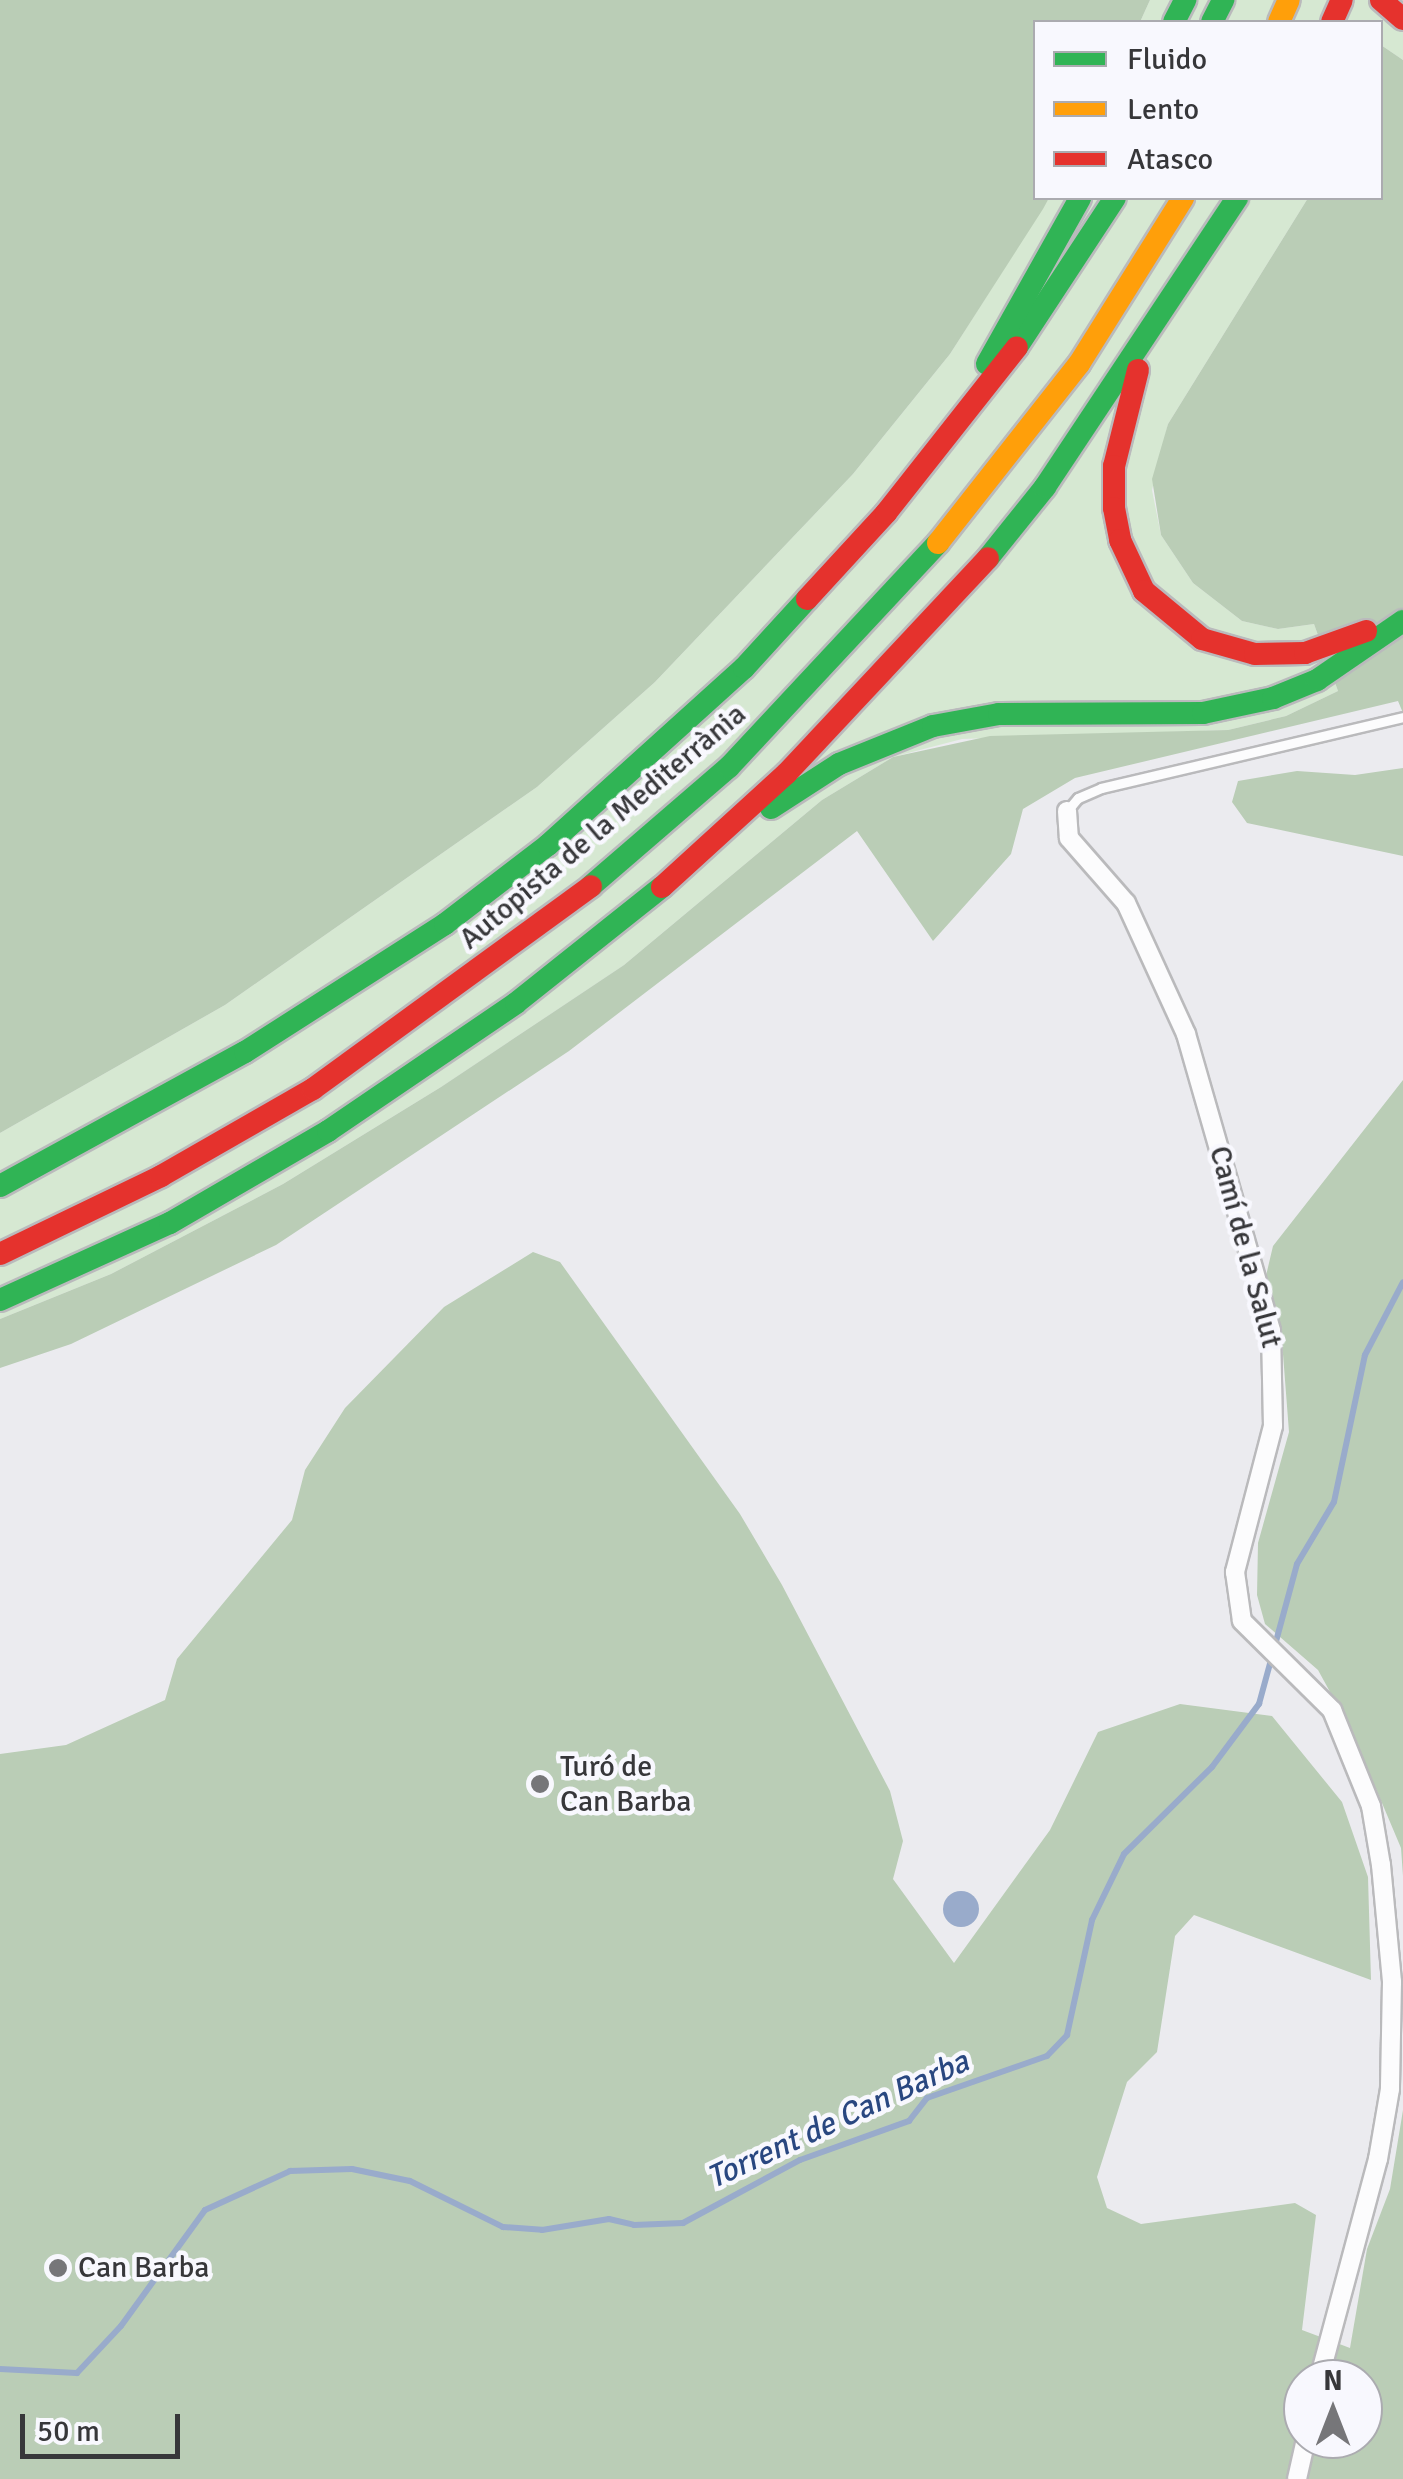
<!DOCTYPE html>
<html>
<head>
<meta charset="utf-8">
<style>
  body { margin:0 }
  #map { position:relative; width:1403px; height:2479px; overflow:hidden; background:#ebebef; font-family:Signika,sans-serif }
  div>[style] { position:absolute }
  .green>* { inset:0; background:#d6e8d2 }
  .forest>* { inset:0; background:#bacdb6 }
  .water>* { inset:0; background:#99abcb }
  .round { border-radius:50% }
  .stream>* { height:6px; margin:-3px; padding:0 3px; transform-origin:3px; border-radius:3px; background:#99abcb }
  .roads { filter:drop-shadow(2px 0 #bababc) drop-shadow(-2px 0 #bababc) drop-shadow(0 2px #bababc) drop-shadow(0 -2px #bababc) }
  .lane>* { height:9px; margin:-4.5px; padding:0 4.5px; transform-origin:4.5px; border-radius:4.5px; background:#fcfcfd }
  .street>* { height:18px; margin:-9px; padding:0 9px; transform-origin:9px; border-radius:9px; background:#fcfcfd }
  .fast>* { height:22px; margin:-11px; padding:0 11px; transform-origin:11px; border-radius:11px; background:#30b455 }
  .slow>* { height:22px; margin:-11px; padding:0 11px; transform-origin:11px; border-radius:11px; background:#ff9f0a }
  .jam>* { height:22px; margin:-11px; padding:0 11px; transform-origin:11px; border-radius:11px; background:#e5322d }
  .dots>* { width:28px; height:28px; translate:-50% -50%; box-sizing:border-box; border:5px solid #f8f8fe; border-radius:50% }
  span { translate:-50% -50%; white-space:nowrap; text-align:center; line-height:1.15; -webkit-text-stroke:9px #f8f8fe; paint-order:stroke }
  .street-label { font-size:30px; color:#37373a }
  .poi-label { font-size:30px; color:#37373a }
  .left { translate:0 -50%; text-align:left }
  .water-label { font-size:32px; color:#294780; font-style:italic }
  .legend { position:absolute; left:1033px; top:20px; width:350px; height:180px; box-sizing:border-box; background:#f8f8fe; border:2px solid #ababb0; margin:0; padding:12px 18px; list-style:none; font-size:30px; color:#37373a }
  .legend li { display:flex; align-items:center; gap:20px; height:50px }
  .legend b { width:50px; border:2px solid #ababb0 }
  .north { position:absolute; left:1283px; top:2359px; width:100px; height:100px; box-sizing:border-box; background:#f8f8fe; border:2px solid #ababb0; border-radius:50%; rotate:0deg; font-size:28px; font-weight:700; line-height:40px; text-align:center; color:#37373a }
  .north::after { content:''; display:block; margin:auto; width:35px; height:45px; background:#767679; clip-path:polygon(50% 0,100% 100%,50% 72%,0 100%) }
  .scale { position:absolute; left:20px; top:2414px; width:160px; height:45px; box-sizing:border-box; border:5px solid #37373a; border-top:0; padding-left:12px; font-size:30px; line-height:35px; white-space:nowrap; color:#37373a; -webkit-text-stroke:8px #f8f8fe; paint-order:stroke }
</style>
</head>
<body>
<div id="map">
  <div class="green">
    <div style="clip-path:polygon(1150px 0,1403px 0,1403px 60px,1381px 45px,1380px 22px,1140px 22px)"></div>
    <div style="clip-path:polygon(1049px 198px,1308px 198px,1168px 424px,1152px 490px,1161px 535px,1193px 583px,1242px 621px,1278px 629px,1314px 624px,1338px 691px,1286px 716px,1228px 730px,962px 739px,893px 757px,822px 800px,624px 965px,441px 1087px,283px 1184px,111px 1274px,0 1319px,0 1133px,225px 1005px,537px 787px,655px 682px,853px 474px,950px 354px)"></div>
  </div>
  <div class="forest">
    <div style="clip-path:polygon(0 0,1150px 0,1140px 22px,1036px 22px,1036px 198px,1049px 198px,1043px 209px,950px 354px,853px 474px,655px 682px,537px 787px,225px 1005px,0 1133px)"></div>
    <div style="clip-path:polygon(1381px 45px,1403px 60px,1403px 713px,1398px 701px,1075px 778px,1023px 809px,1011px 854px,933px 941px,857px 831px,569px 1051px,276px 1245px,71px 1344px,0 1368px,0 1319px,111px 1274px,283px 1184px,441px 1087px,624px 965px,822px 800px,893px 757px,990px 736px,1228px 730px,1286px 716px,1338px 691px,1314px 624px,1278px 629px,1242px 621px,1193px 583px,1161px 535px,1152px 479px,1168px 424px,1308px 198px,1380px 198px)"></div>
    <div style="clip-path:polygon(1403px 768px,1403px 856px,1247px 823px,1232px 802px,1238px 781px,1297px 771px,1355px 775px)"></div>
    <div style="clip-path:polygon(1403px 1080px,1403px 1876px,1401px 1848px,1352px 1732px,1318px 1670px,1265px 1624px,1257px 1595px,1258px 1543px,1289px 1432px,1282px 1341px,1265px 1280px,1273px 1246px)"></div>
    <div style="clip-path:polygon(evenodd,533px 1252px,560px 1262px,740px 1514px,782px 1585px,890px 1791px,903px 1841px,893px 1879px,954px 1963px,1050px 1830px,1098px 1732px,1180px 1704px,1272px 1716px,1342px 1802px,1368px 1877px,1371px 1980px,1194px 1915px,1175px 1936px,1157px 2052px,1127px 2082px,1097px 2177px,1107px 2208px,1141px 2224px,1295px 2203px,1316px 2215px,1302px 2330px,1350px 2348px,1367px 2249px,1390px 2189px,1403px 2110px,1403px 2479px,0 2479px,0 1754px,66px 1745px,165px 1700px,177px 1659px,292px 1520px,305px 1470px,345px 1408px,444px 1307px,533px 1252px,1303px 2379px,1363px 2379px,1363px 2439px,1303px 2439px,1303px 2379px)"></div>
  </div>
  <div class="water">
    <div class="round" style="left:943px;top:1891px;width:36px;height:36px"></div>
  </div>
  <div class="stream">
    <div style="left:0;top:2369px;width:77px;rotate:3deg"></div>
    <div style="left:77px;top:2373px;width:64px;rotate:-46.9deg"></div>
    <div style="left:121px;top:2326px;width:143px;rotate:-54.1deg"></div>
    <div style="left:205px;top:2210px;width:94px;rotate:-24.6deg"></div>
    <div style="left:290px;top:2171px;width:62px;rotate:-1.8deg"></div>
    <div style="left:352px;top:2169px;width:59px;rotate:11.7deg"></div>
    <div style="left:410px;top:2181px;width:104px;rotate:26.3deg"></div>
    <div style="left:503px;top:2227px;width:39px;rotate:4deg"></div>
    <div style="left:542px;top:2230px;width:68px;rotate:-9.3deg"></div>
    <div style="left:609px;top:2219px;width:26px;rotate:13deg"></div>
    <div style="left:634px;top:2225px;width:49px;rotate:-2.3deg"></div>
    <div style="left:683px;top:2223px;width:133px;rotate:-28.3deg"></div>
    <div style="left:800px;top:2160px;width:116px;rotate:-19.7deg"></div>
    <div style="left:909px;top:2121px;width:29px;rotate:-52deg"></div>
    <div style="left:927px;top:2098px;width:127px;rotate:-19.3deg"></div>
    <div style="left:1047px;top:2056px;width:29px;rotate:-46deg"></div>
    <div style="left:1067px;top:2035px;width:118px;rotate:-77.7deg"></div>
    <div style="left:1092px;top:1920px;width:73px;rotate:-64.1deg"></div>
    <div style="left:1124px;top:1854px;width:124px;rotate:-44.7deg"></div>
    <div style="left:1212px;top:1767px;width:79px;rotate:-53.3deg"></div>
    <div style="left:1259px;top:1704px;width:145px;rotate:-74.8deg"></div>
    <div style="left:1297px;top:1564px;width:72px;rotate:-59.2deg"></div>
    <div style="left:1334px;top:1502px;width:150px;rotate:-78.1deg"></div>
    <div style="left:1365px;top:1355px;width:82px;rotate:-62.5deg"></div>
  </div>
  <div class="roads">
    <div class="lane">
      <div style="left:1067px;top:811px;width:17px;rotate:-50deg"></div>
      <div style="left:1078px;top:798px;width:25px;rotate:-23deg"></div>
      <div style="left:1101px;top:788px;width:310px;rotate:-13.2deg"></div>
    </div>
    <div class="street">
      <div style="left:1067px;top:811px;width:27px;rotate:86deg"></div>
      <div style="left:1069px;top:838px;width:86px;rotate:48.8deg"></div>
      <div style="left:1126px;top:903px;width:144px;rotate:65.4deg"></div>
      <div style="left:1186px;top:1034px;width:309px;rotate:74deg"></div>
      <div style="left:1271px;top:1331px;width:95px;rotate:88.8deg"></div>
      <div style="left:1273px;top:1426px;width:151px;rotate:104.6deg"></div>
      <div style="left:1235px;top:1572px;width:49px;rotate:81.9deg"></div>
      <div style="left:1242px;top:1621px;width:127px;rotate:44.7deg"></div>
      <div style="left:1332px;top:1710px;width:104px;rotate:67.9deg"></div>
      <div style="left:1371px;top:1806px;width:60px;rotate:80.4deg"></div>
      <div style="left:1381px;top:1865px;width:118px;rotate:84.6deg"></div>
      <div style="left:1392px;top:1982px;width:107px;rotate:91.1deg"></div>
      <div style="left:1390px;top:2089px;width:71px;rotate:99.7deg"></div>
      <div style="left:1378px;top:2159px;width:228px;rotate:105deg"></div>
      <div style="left:1297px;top:2479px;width:41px;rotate:-77.3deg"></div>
    </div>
    <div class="fast">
      <div style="left:1174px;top:22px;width:25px;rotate:-63deg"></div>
      <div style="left:1212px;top:22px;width:25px;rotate:-63deg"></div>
      <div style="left:1017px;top:347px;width:178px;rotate:-56.7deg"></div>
      <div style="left:987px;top:364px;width:190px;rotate:-60.7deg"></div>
      <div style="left:988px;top:558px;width:91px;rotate:-51.2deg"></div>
      <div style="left:1045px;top:487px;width:347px;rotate:-56.4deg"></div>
      <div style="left:771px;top:808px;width:81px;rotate:-32.9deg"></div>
      <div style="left:839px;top:764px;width:101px;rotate:-22deg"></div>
      <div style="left:933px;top:726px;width:67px;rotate:-10.3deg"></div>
      <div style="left:999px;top:714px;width:204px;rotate:-0.3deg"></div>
      <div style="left:1203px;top:713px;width:72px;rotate:-12.1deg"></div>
      <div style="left:1273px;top:698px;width:48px;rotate:-22.2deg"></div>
      <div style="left:1317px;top:680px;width:104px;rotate:-34.5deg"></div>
      <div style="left:591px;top:886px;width:182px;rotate:-40.8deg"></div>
      <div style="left:729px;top:767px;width:306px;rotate:-47deg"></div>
      <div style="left:0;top:1186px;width:279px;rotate:-28.7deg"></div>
      <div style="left:245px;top:1052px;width:237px;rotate:-32.6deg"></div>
      <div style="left:445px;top:924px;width:130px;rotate:-37.5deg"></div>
      <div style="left:548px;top:845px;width:264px;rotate:-42.1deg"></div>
      <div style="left:744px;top:668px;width:93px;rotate:-47.6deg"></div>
      <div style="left:0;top:1300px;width:187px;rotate:-24.4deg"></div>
      <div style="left:170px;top:1223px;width:183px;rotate:-30.2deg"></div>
      <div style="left:328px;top:1131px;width:227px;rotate:-34.2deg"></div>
      <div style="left:516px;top:1003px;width:186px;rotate:-38.5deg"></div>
    </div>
    <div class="slow">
      <div style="left:1279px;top:22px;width:24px;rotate:-66deg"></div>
      <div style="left:938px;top:543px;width:228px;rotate:-51.8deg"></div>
      <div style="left:1079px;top:364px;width:196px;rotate:-57.9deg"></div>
    </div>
    <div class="jam">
      <div style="left:1381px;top:0;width:29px;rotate:41deg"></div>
      <div style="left:1332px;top:22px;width:24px;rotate:-66deg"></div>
      <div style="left:1138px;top:370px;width:99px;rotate:104deg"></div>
      <div style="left:1114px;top:466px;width:42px;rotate:90deg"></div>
      <div style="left:1114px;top:508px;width:33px;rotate:79deg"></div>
      <div style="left:1120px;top:540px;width:56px;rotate:64.8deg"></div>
      <div style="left:1144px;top:591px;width:75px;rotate:39.6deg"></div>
      <div style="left:1202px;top:639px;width:55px;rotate:15.8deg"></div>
      <div style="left:1255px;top:654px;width:50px;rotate:-1.1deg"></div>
      <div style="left:1305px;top:653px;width:65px;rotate:-19.8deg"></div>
      <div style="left:807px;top:599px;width:117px;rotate:-47.4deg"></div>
      <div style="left:886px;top:513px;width:211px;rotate:-51.7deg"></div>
      <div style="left:662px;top:887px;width:169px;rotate:-42.4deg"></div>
      <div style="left:787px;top:773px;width:294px;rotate:-46.9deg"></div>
      <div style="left:0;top:1254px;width:179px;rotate:-25.8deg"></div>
      <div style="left:161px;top:1176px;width:175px;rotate:-29.8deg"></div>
      <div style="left:313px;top:1089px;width:344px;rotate:-36.1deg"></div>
    </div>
  </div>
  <div class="dots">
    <div style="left:540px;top:1784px;background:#767679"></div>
    <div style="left:58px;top:2268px;background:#767679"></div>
  </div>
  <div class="street-label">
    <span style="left:603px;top:827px;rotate:-40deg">Autopista de la Mediterrània</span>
    <span style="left:1245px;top:1247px;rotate:75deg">Camí de la Salut</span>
  </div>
  <div class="poi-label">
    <span class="left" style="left:560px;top:1784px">Turó de<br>Can Barba</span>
    <span class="left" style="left:78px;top:2268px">Can Barba</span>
  </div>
  <div class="water-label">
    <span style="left:838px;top:2120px;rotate:-25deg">Torrent de Can Barba</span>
  </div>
  <ul class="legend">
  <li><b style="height:12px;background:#30b455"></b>Fluido</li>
  <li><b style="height:12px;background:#ff9f0a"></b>Lento</li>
  <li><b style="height:12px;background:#e5322d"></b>Atasco</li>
  </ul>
  <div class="north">N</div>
  <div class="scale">50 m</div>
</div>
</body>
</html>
